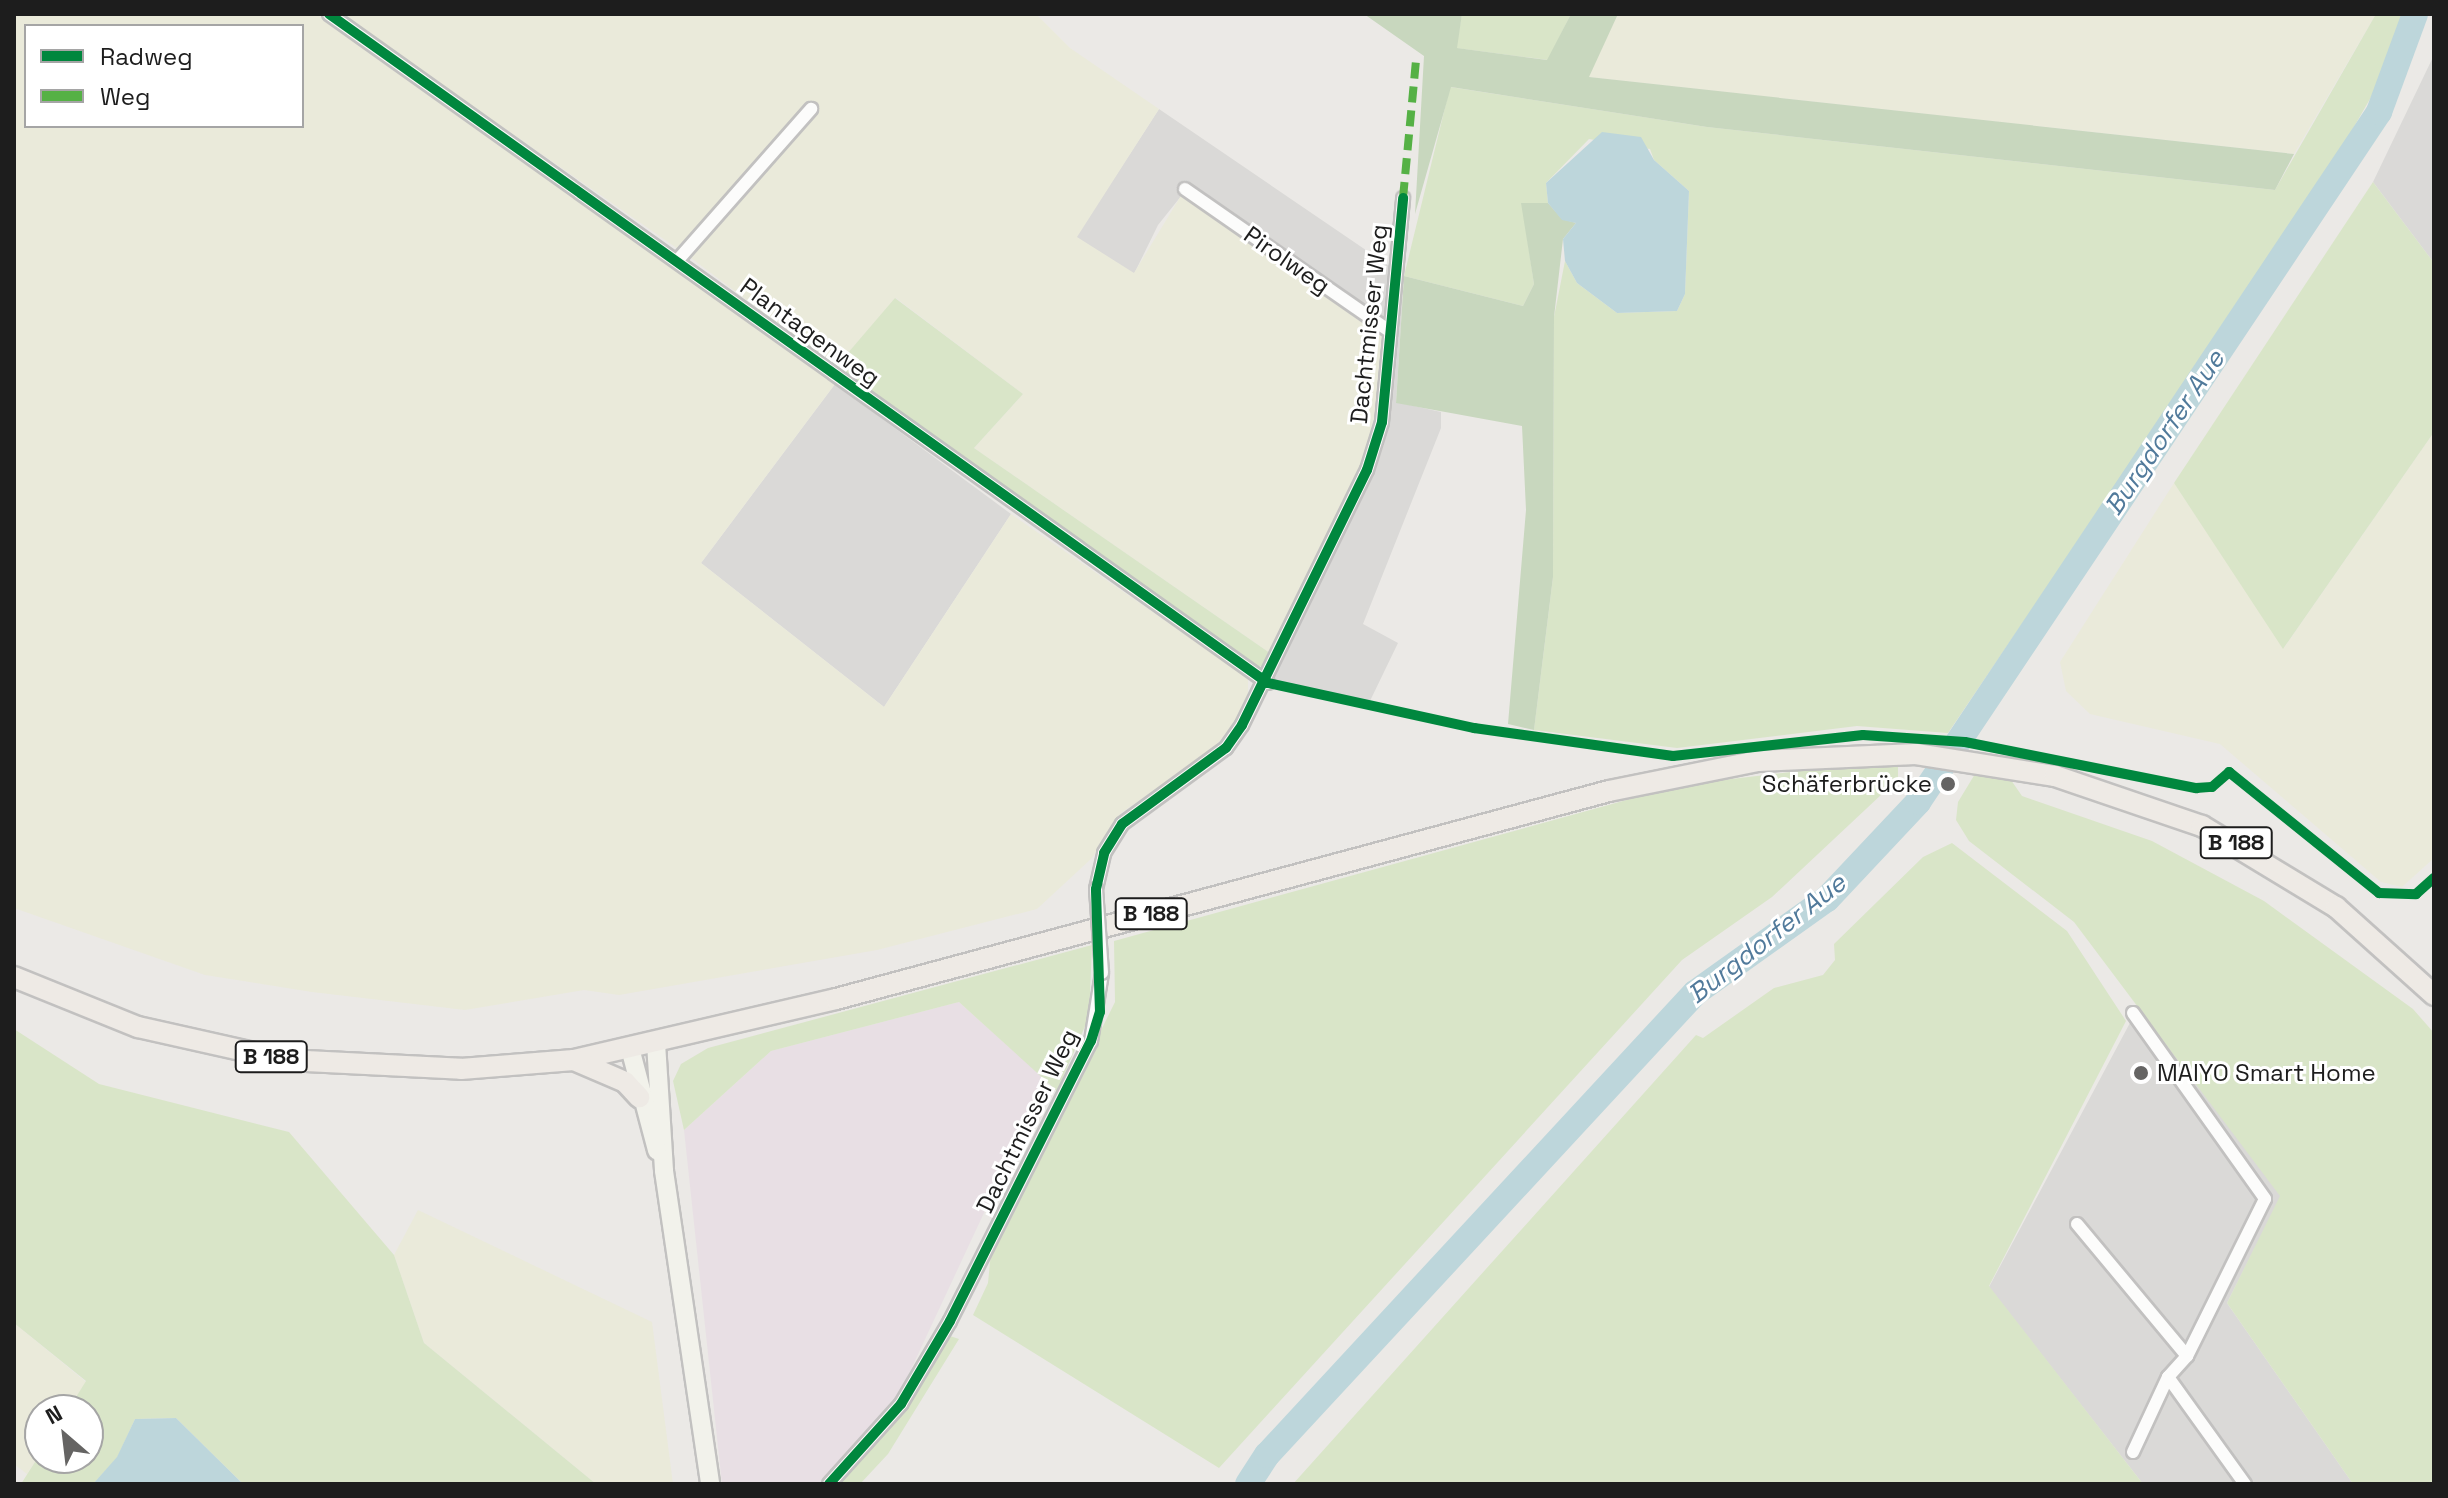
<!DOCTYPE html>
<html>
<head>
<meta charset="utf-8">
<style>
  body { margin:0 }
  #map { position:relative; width:2448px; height:1498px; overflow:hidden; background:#ebe9e6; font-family:"Space Grotesk",sans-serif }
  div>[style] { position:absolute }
  .residential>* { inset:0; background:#dad9d7 }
  .industrial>* { inset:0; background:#e8dfe4 }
  .farmland>* { inset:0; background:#eaeada }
  .grass>* { inset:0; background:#d9e5c8 }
  .forest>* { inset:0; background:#c8d7be }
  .water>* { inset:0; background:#bdd6db }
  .river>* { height:26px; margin:-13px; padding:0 13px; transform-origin:13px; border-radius:13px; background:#bdd6db }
  .roads { filter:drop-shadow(2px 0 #c2c1c0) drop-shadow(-2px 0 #c2c1c0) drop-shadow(0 2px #c2c1c0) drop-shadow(0 -2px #c2c1c0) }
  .street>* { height:12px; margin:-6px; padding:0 6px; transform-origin:6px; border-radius:6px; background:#fcfcfb }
  .secondary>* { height:18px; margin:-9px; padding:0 9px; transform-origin:9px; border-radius:9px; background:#f2f2eb }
  .primary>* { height:20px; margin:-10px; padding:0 10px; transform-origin:10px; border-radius:10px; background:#eeeae5 }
  .bridges { filter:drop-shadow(2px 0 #c2c1c0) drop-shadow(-2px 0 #c2c1c0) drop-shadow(0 2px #c2c1c0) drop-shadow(0 -2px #c2c1c0) }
  .street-bridge>* { height:12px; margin:-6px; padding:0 6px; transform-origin:6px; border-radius:6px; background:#fcfcfb }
  .quiet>* { height:8px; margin-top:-4px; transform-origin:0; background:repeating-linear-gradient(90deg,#55b145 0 16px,transparent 0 24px) }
  .cycleway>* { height:10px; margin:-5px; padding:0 5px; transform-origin:5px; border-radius:5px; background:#00873e }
  .dots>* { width:22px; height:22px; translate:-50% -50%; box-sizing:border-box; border:4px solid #fff; border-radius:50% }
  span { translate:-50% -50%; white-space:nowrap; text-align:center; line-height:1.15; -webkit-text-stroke:6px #fff; paint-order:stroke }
  .shield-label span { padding:2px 6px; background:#fff; border:2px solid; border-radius:6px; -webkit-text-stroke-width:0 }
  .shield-label { font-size:22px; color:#1d1d1d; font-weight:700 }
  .street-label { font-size:24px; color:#1d1d1d }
  .poi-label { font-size:24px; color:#1d1d1d }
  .right { translate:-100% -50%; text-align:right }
  .left { translate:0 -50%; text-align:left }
  .water-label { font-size:26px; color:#517a9b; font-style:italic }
  .frame { position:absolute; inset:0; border:16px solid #1d1d1d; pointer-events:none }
  .legend { position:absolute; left:24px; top:24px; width:280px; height:104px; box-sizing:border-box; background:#fff; border:2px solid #a5a5a5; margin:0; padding:10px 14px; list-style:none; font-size:24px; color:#1d1d1d }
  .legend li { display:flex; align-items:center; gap:16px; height:40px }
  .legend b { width:40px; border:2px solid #a5a5a5 }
  .north { position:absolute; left:24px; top:1394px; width:80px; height:80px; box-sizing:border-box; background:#fff; border:2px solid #a5a5a5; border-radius:50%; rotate:332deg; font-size:22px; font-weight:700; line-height:32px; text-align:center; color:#1d1d1d }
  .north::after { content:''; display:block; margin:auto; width:28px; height:36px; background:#656463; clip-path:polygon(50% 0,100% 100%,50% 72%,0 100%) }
</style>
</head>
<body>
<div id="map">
  <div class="residential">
    <div style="clip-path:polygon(2434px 55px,2434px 263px,2373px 182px)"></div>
    <div style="clip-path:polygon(1159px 109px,1404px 276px,1396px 402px,1441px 412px,1441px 428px,1363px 624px,1398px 643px,1369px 703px,1268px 683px,1389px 331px,1186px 190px,1158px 225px,1134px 274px,1076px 237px)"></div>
    <div style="clip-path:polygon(835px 384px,1011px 514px,884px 707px,701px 563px)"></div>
    <div style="clip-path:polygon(2139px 1006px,2281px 1196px,2227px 1303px,2353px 1484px,2143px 1484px,1989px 1287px)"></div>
  </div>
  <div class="industrial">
    <div style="clip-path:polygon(959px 1002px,1046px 1080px,899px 1395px,821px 1484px,722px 1484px,684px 1130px,771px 1051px)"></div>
  </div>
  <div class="farmland">
    <div style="clip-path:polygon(evenodd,14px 14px,316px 14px,835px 384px,701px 563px,884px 707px,1011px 514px,1248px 678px,1248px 704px,1212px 751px,1121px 813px,1092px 858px,1037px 909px,877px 950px,619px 995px,584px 990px,465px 1010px,312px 992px,205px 975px,14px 908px,14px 14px,26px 26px,302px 26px,302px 126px,26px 126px,26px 26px)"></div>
    <div style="clip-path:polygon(340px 14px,1036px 14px,1070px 48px,1159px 109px,1077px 237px,1134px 273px,1182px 194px,1385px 333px,1376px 423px,1363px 466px,1274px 656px,974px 448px,1023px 394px,896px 298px,841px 361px,842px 372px,691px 258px)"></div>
    <div style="clip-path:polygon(1618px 14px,2376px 14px,2294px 154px,1588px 77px)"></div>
    <div style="clip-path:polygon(2434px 432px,2434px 858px,2402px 887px,2381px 882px,2220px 744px,2090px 714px,2066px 691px,2060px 662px,2174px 483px,2284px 648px)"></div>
    <div style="clip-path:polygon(418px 1210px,652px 1322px,673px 1484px,596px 1484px,424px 1343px,394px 1255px)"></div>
    <div style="clip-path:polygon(14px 1323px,86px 1382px,68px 1410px,40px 1410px,40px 1454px,27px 1474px,14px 1464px)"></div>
  </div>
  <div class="grass">
    <div style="clip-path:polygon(1462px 14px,1571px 14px,1548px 60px,1456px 48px)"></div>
    <div style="clip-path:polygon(2376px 14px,2409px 14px,2382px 78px,2328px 172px,1948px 733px,1857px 726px,1677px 748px,1534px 730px,1553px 577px,1554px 317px,1565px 261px,1577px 283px,1617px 313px,1677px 311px,1685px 294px,1689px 191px,1654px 160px,1650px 149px,1589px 139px,1546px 183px,1548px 203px,1522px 203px,1534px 284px,1523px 306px,1404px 276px,1450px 87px,1707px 127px,2275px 190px)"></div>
    <div style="clip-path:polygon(2373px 182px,2434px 263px,2434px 432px,2283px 649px,2174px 483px)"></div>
    <div style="clip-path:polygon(895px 298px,1023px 394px,974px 448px,1274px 656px,1266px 667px,1250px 665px,842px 372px,841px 361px)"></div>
    <div style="clip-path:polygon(1850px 765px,1898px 766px,1898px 779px,1772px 897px,1682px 960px,1219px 1468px,973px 1315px,988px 1283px,991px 1252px,1115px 1002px,1114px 941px,1681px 785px)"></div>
    <div style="clip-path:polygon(1975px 774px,2011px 780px,2022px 796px,2152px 841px,2264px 901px,2413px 1009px,2434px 1033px,2434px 1484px,2353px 1484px,2227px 1303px,2280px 1196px,2074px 922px,1969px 841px,1956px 820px,1958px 802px)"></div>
    <div style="clip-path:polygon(1952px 843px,2067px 931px,2126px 1021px,1989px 1286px,2143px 1484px,1293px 1484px,1696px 1035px,1703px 1038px,1774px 988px,1823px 975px,1835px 960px,1834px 944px,1923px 857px)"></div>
    <div style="clip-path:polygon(1092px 945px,1089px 1017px,1057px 1091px,959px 1002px,771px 1051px,684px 1130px,673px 1081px,681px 1064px,708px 1048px)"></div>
    <div style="clip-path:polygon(14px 1029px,99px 1084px,289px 1132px,394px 1255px,424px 1343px,596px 1484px,243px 1484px,176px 1418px,135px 1419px,117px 1458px,93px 1484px,21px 1484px,40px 1454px,88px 1458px,88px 1410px,68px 1410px,86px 1381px,14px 1323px)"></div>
    <div style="clip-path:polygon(947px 1335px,959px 1339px,888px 1454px,860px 1484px,837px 1484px,899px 1412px)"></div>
  </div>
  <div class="forest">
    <div style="clip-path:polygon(1364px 14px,1462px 14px,1457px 48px,1547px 60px,1571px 14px,1618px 14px,1589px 77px,2294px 154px,2275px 190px,1707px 127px,1451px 87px,1415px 214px,1424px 56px)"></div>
    <div style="clip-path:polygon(1521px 203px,1548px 203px,1562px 219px,1576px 223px,1563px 239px,1554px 317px,1553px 577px,1534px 730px,1508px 724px,1526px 510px,1522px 426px,1396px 403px,1404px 276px,1523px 306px,1534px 284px)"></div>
  </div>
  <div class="water">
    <div style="clip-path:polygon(1602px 132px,1641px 137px,1654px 160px,1689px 191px,1685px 294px,1677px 311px,1617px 313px,1577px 283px,1565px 261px,1563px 239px,1576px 223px,1562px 220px,1548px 203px,1546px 183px)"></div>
    <div style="clip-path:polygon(176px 1418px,243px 1484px,93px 1484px,117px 1457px,135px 1419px)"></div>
  </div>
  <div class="river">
    <div style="left:1248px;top:1484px;width:35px;rotate:-57deg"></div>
    <div style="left:1267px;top:1455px;width:630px;rotate:-47.19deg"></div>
    <div style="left:1695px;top:993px;width:162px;rotate:-35.5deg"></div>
    <div style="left:1827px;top:899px;width:133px;rotate:-46.8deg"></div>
    <div style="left:1918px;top:802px;width:830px;rotate:-56.25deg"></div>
    <div style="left:2379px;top:112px;width:104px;rotate:-69.8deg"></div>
  </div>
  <div class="roads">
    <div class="street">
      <div style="left:329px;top:14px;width:1153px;rotate:35.47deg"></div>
      <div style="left:1185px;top:189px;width:249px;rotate:34.8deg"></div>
      <div style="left:677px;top:261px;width:203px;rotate:-48.6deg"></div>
      <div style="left:1096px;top:889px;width:37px;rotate:-77deg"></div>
      <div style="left:1104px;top:853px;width:34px;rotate:-58deg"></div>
      <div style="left:1122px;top:824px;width:129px;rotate:-36.2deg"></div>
      <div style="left:1226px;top:748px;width:28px;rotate:-55deg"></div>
      <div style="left:1242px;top:725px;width:284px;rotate:-63.9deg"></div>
      <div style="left:1367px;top:470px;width:50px;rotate:-72.6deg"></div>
      <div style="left:1382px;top:422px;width:225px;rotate:-84.6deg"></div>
      <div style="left:2133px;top:1013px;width:228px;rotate:54.6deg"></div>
      <div style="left:2265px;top:1199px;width:175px;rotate:116.4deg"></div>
      <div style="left:2187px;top:1356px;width:28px;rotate:132deg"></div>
      <div style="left:2168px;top:1377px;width:132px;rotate:54.3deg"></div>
      <div style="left:2077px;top:1224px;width:172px;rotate:50.2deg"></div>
      <div style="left:2133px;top:1452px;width:83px;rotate:-65deg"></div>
      <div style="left:829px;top:1484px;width:108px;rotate:-48deg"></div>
      <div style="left:901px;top:1404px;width:96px;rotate:-59.4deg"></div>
      <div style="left:950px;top:1321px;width:313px;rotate:-63.3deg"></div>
      <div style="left:1091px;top:1041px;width:69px;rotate:-80.8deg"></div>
    </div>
    <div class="secondary">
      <div style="left:656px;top:1043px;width:128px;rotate:86.4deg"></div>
      <div style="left:664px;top:1171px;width:316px;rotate:81.6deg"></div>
      <div style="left:630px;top:1048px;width:106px;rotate:75.2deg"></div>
    </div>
    <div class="primary">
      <div style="left:14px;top:977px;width:134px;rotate:22deg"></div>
      <div style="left:138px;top:1027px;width:152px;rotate:12.6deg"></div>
      <div style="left:286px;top:1060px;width:175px;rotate:2.9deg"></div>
      <div style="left:461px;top:1069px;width:113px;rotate:-4.6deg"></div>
      <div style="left:574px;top:1060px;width:269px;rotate:-13.1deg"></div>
      <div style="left:836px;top:999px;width:800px;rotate:-15.06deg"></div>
      <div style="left:1609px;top:791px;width:152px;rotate:-11.4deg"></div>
      <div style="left:1758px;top:761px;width:158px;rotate:-2.5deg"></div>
      <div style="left:1916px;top:754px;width:141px;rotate:9deg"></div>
      <div style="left:2055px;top:776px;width:155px;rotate:18.8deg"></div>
      <div style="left:2202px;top:826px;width:157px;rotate:31.2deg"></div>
      <div style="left:2336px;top:907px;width:132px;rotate:41.9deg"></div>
      <div style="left:574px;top:1060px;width:56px;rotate:23.3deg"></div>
      <div style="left:625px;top:1082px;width:21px;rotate:47deg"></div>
    </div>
  </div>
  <div class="bridges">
    <div class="street-bridge">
      <div style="left:1096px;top:889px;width:84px;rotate:85.9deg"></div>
    </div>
  </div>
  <div class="quiet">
    <div style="left:1403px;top:198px;width:138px;rotate:-84.6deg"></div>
  </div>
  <div class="cycleway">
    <div style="left:329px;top:14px;width:1153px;rotate:35.47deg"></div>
    <div style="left:1268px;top:683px;width:211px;rotate:12.3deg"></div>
    <div style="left:1474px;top:728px;width:201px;rotate:8deg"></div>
    <div style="left:1673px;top:756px;width:191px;rotate:-6.3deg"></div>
    <div style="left:1863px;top:735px;width:102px;rotate:3.9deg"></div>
    <div style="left:1965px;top:742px;width:236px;rotate:11.3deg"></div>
    <div style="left:2196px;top:788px;width:16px;rotate:-4deg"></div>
    <div style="left:2212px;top:787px;width:23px;rotate:-41deg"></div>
    <div style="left:2229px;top:772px;width:193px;rotate:38.9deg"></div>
    <div style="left:2379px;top:893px;width:37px;rotate:2deg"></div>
    <div style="left:2416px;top:894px;width:24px;rotate:-42deg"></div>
    <div style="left:829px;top:1484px;width:108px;rotate:-48deg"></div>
    <div style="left:901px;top:1404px;width:96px;rotate:-59.4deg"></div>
    <div style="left:950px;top:1321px;width:313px;rotate:-63.3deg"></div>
    <div style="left:1091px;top:1041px;width:30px;rotate:-73deg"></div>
    <div style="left:1100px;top:1012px;width:123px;rotate:-91.9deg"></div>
    <div style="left:1096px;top:889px;width:37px;rotate:-77deg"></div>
    <div style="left:1104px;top:853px;width:34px;rotate:-58deg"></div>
    <div style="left:1122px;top:824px;width:129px;rotate:-36.2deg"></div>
    <div style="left:1226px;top:748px;width:28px;rotate:-55deg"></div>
    <div style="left:1242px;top:725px;width:284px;rotate:-63.9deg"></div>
    <div style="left:1367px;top:470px;width:50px;rotate:-72.6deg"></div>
    <div style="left:1382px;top:422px;width:225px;rotate:-84.6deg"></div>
  </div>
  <div class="dots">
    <div style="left:1948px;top:784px;background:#656463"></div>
    <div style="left:2141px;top:1073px;background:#656463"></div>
  </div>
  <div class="shield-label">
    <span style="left:2236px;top:843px">B 188</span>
    <span style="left:1151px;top:914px">B 188</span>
    <span style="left:271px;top:1057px">B 188</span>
  </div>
  <div class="street-label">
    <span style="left:1287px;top:260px;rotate:35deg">Pirolweg</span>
    <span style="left:1369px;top:324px;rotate:-84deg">Dachtmisser Weg</span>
    <span style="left:810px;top:332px;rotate:36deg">Plantagenweg</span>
    <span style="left:1027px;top:1121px;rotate:-64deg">Dachtmisser Weg</span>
  </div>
  <div class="poi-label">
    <span class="right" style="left:1932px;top:784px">Schäferbrücke</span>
    <span class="left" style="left:2157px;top:1073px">MAIYO Smart Home</span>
  </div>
  <div class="water-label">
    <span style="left:2165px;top:433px;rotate:-56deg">Burgdorfer Aue</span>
    <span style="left:1767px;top:939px;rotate:-38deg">Burgdorfer Aue</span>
  </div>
  <div class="frame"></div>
  <ul class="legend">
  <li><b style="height:10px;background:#00873e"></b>Radweg</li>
  <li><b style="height:10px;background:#55b145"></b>Weg</li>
  </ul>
  <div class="north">N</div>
</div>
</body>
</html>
